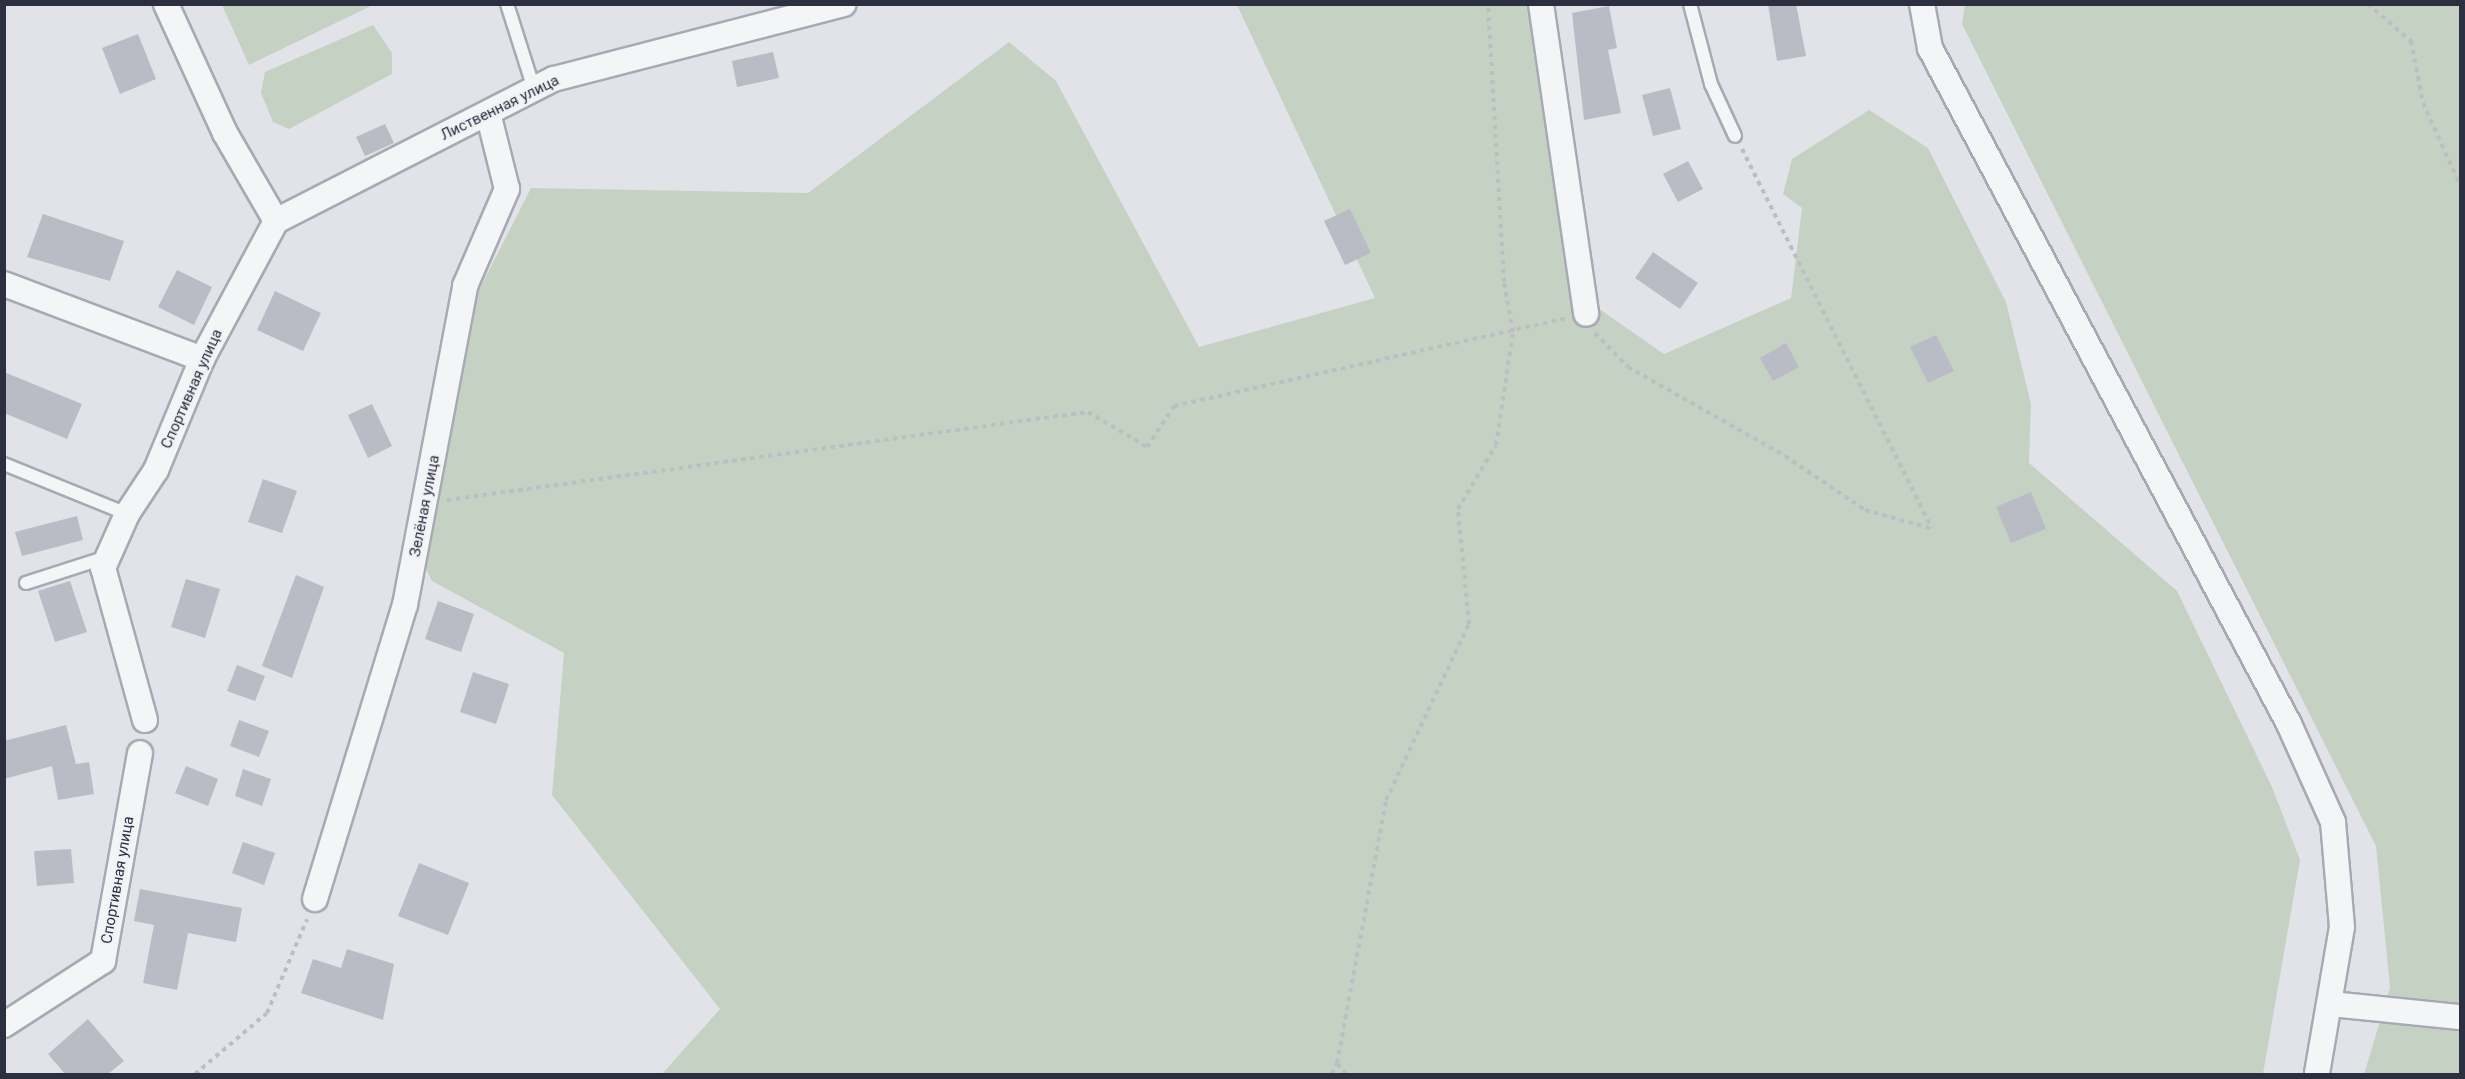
<!DOCTYPE html>
<html>
<head>
<meta charset="utf-8">
<style>
  body { margin:0 }
  #map { position:relative; width:2465px; height:1079px; overflow:hidden; background:#e2e3e9; font-family:Roboto,sans-serif }
  div>[style] { position:absolute }
  .green>* { inset:0; background:#c5d2c3 }
  .building>* { inset:0; background:#b9bcc5 }
  .path>* { height:4px; margin-top:-2px; transform-origin:0; background:repeating-linear-gradient(90deg,#bcbec3 0 4.5px,transparent 0 9px) }
  .roads { filter:drop-shadow(2px 0 #a7a9b3) drop-shadow(-2px 0 #a7a9b3) drop-shadow(0 2px #a7a9b3) drop-shadow(0 -2px #a7a9b3) }
  .service>* { height:12px; margin:-6px; padding:0 6px; transform-origin:6px; border-radius:6px; background:#f4f5f7 }
  .minor>* { height:24px; margin:-12px; padding:0 12px; transform-origin:12px; border-radius:12px; background:#f4f5f7 }
  span { translate:-50% -50%; white-space:nowrap; text-align:center; line-height:1.15; -webkit-text-stroke:4.5px #f1f2f6; paint-order:stroke }
  .street-label { font-size:15px; color:#2b2f3f }
  .frame { position:absolute; inset:0; border:6px solid #2b2f3f; pointer-events:none }
</style>
</head>
<body>
<div id="map">
  <div class="green">
    <div style="clip-path:polygon(1965px 4px,2460px 5px,2460px 1074px,2364px 1074px,2390px 988px,2376px 846px,1962px 24px)"></div>
    <div style="clip-path:polygon(222px 5px,373px 5px,249px 65px)"></div>
    <div style="clip-path:polygon(1237px 5px,1533px 5px,1575px 292px,1664px 354px,1791px 298px,1802px 208px,1783px 194px,1792px 159px,1869px 110px,1928px 148px,2006px 302px,2031px 404px,2029px 463px,2177px 591px,2272px 787px,2300px 860px,2263px 1074px,662px 1074px,720px 1009px,552px 795px,564px 653px,432px 581px,412px 542px,461px 385px,478px 292px,531px 188px,808px 193px,1009px 42px,1056px 81px,1199px 347px,1375px 298px)"></div>
    <div style="clip-path:polygon(373px 25px,392px 53px,392px 74px,289px 129px,273px 122px,261px 93px,265px 72px)"></div>
  </div>
  <div class="building">
    <div style="clip-path:polygon(1768px 4px,1796px 4px,1806px 56px,1777px 61px)"></div>
    <div style="clip-path:polygon(1609px 6px,1617px 48px,1608px 50px,1621px 113px,1584px 120px,1572px 13px)"></div>
    <div style="clip-path:polygon(138px 34px,156px 79px,120px 94px,102px 48px)"></div>
    <div style="clip-path:polygon(773px 52px,779px 78px,737px 87px,732px 61px)"></div>
    <div style="clip-path:polygon(1670px 88px,1681px 129px,1653px 136px,1642px 95px)"></div>
    <div style="clip-path:polygon(385px 124px,394px 143px,365px 156px,356px 137px)"></div>
    <div style="clip-path:polygon(1688px 161px,1703px 189px,1678px 202px,1663px 174px)"></div>
    <div style="clip-path:polygon(1350px 209px,1371px 253px,1345px 265px,1324px 221px)"></div>
    <div style="clip-path:polygon(43px 214px,124px 241px,110px 281px,27px 257px)"></div>
    <div style="clip-path:polygon(1653px 252px,1698px 283px,1680px 309px,1635px 278px)"></div>
    <div style="clip-path:polygon(177px 270px,212px 287px,194px 325px,158px 307px)"></div>
    <div style="clip-path:polygon(275px 291px,321px 313px,303px 351px,257px 330px)"></div>
    <div style="clip-path:polygon(1936px 335px,1954px 371px,1928px 383px,1910px 347px)"></div>
    <div style="clip-path:polygon(1786px 343px,1799px 367px,1773px 381px,1760px 358px)"></div>
    <div style="clip-path:polygon(4px 372px,82px 404px,67px 439px,4px 413px)"></div>
    <div style="clip-path:polygon(372px 404px,392px 446px,368px 458px,348px 415px)"></div>
    <div style="clip-path:polygon(263px 479px,297px 491px,282px 533px,248px 522px)"></div>
    <div style="clip-path:polygon(2031px 492px,2046px 529px,2011px 543px,1996px 507px)"></div>
    <div style="clip-path:polygon(77px 516px,83px 540px,22px 556px,15px 532px)"></div>
    <div style="clip-path:polygon(296px 575px,324px 587px,292px 678px,262px 666px)"></div>
    <div style="clip-path:polygon(186px 579px,220px 589px,205px 638px,171px 627px)"></div>
    <div style="clip-path:polygon(70px 581px,87px 632px,55px 642px,38px 591px)"></div>
    <div style="clip-path:polygon(438px 601px,474px 614px,461px 652px,425px 639px)"></div>
    <div style="clip-path:polygon(237px 665px,265px 676px,255px 701px,227px 691px)"></div>
    <div style="clip-path:polygon(473px 672px,509px 684px,496px 724px,460px 712px)"></div>
    <div style="clip-path:polygon(239px 720px,269px 731px,259px 757px,230px 746px)"></div>
    <div style="clip-path:polygon(66px 725px,76px 764px,89px 762px,94px 794px,58px 800px,52px 766px,4px 779px,4px 741px)"></div>
    <div style="clip-path:polygon(186px 766px,218px 779px,208px 806px,175px 793px)"></div>
    <div style="clip-path:polygon(243px 769px,271px 779px,262px 806px,235px 796px)"></div>
    <div style="clip-path:polygon(243px 842px,275px 853px,264px 885px,232px 873px)"></div>
    <div style="clip-path:polygon(71px 849px,74px 883px,37px 886px,34px 851px)"></div>
    <div style="clip-path:polygon(419px 863px,469px 883px,448px 935px,398px 916px)"></div>
    <div style="clip-path:polygon(140px 889px,242px 908px,236px 942px,188px 933px,177px 990px,143px 983px,154px 925px,134px 921px)"></div>
    <div style="clip-path:polygon(347px 949px,394px 964px,383px 1020px,301px 993px,313px 959px,341px 968px)"></div>
    <div style="clip-path:polygon(88px 1019px,124px 1061px,108px 1074px,65px 1074px,48px 1054px)"></div>
  </div>
  <div class="path">
    <div style="left:2368px;top:4px;width:57px;rotate:40.7deg"></div>
    <div style="left:2411px;top:41px;width:63px;rotate:79deg"></div>
    <div style="left:2423px;top:103px;width:90px;rotate:65.7deg"></div>
    <div style="left:1742px;top:149px;width:424px;rotate:63.4deg"></div>
    <div style="left:1595px;top:333px;width:47px;rotate:45.9deg"></div>
    <div style="left:1628px;top:367px;width:180px;rotate:29.5deg"></div>
    <div style="left:1785px;top:456px;width:97px;rotate:34deg"></div>
    <div style="left:1865px;top:510px;width:71px;rotate:15.6deg"></div>
    <div style="left:447px;top:500px;width:647px;rotate:-7.82deg"></div>
    <div style="left:1088px;top:412px;width:69px;rotate:30.7deg"></div>
    <div style="left:1147px;top:447px;width:49px;rotate:-56.6deg"></div>
    <div style="left:1174px;top:406px;width:404px;rotate:-12.6deg"></div>
    <div style="left:195px;top:1074px;width:94px;rotate:-40.3deg"></div>
    <div style="left:267px;top:1013px;width:102px;rotate:-66.9deg"></div>
    <div style="left:1332px;top:1074px;width:12px;rotate:-66deg"></div>
    <div style="left:1346px;top:1074px;width:14px;rotate:-129deg"></div>
    <div style="left:1337px;top:1063px;width:268px;rotate:-79.4deg"></div>
    <div style="left:1386px;top:800px;width:195px;rotate:-64.8deg"></div>
    <div style="left:1469px;top:624px;width:116px;rotate:-95.5deg"></div>
    <div style="left:1458px;top:509px;width:74px;rotate:-59.3deg"></div>
    <div style="left:1496px;top:445px;width:114px;rotate:-81.4deg"></div>
    <div style="left:1513px;top:332px;width:51px;rotate:-100.2deg"></div>
    <div style="left:1504px;top:282px;width:278px;rotate:-93.3deg"></div>
  </div>
  <div class="roads">
    <div class="service">
      <div style="left:507px;top:4px;width:89px;rotate:72.4deg"></div>
      <div style="left:1690px;top:4px;width:83px;rotate:75.3deg"></div>
      <div style="left:1711px;top:84px;width:57px;rotate:65.2deg"></div>
      <div style="left:4px;top:464px;width:133px;rotate:22.1deg"></div>
      <div style="left:26px;top:583px;width:85px;rotate:-17.8deg"></div>
    </div>
    <div class="minor">
      <div style="left:1541px;top:4px;width:313px;rotate:81.7deg"></div>
      <div style="left:1922px;top:4px;width:45px;rotate:79.7deg"></div>
      <div style="left:1930px;top:48px;width:765px;rotate:62.03deg"></div>
      <div style="left:2289px;top:724px;width:107px;rotate:65.8deg"></div>
      <div style="left:2333px;top:822px;width:105px;rotate:85.1deg"></div>
      <div style="left:2342px;top:927px;width:149px;rotate:99.7deg"></div>
      <div style="left:276px;top:221px;width:312px;rotate:-27.1deg"></div>
      <div style="left:554px;top:79px;width:299px;rotate:-14.5deg"></div>
      <div style="left:4px;top:284px;width:212px;rotate:20.7deg"></div>
      <div style="left:145px;top:720px;width:158px;rotate:-105.4deg"></div>
      <div style="left:103px;top:568px;width:59px;rotate:-66deg"></div>
      <div style="left:127px;top:514px;width:53px;rotate:-56.6deg"></div>
      <div style="left:156px;top:470px;width:120px;rotate:-67.5deg"></div>
      <div style="left:202px;top:359px;width:157px;rotate:-61.8deg"></div>
      <div style="left:276px;top:221px;width:102px;rotate:-120.1deg"></div>
      <div style="left:225px;top:133px;width:142px;rotate:-114.6deg"></div>
      <div style="left:315px;top:899px;width:307px;rotate:-73deg"></div>
      <div style="left:405px;top:605px;width:325px;rotate:-79.3deg"></div>
      <div style="left:465px;top:286px;width:106px;rotate:-66.6deg"></div>
      <div style="left:507px;top:189px;width:78px;rotate:-104deg"></div>
      <div style="left:2331px;top:1004px;width:130px;rotate:5.8deg"></div>
      <div style="left:4px;top:1025px;width:118px;rotate:-32.9deg"></div>
      <div style="left:103px;top:961px;width:211px;rotate:-79.9deg"></div>
    </div>
  </div>
  <div class="street-label">
    <span style="left:500px;top:108px;rotate:-26deg">Лиственная улица</span>
    <span style="left:192px;top:389px;rotate:-66deg">Спортивная улица</span>
    <span style="left:425px;top:506px;rotate:-79deg">Зелёная улица</span>
    <span style="left:118px;top:880px;rotate:-80deg">Спортивная улица</span>
  </div>
  <div class="frame"></div>
</div>
</body>
</html>
